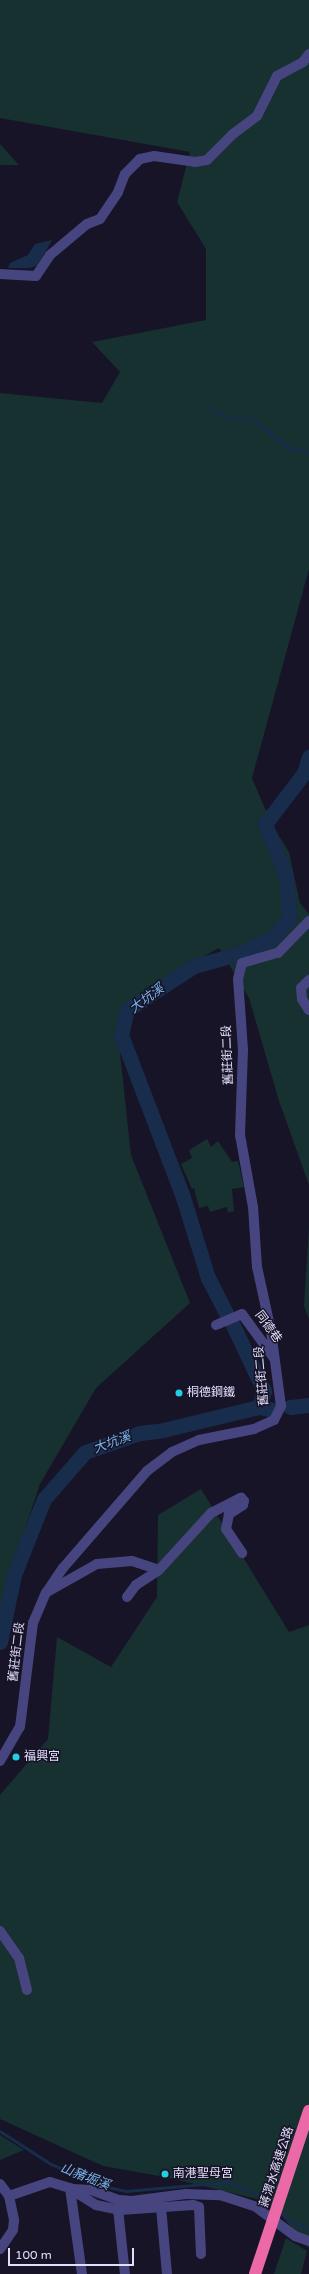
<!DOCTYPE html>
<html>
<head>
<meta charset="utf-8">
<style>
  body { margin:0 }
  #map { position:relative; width:309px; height:2274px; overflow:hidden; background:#171427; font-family:"Varela Round","Noto Sans TC",sans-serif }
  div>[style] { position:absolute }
  .green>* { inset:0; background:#173030 }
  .water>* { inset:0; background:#182c4c }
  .stream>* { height:2.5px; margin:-1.25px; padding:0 1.25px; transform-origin:1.25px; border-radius:1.25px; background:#182c4c }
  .river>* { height:15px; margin:-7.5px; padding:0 7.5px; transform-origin:7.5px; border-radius:7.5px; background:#182c4c }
  .minor>* { height:10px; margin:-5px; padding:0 5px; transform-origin:5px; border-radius:5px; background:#474580 }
  .motorway>* { height:12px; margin:-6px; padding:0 6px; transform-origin:6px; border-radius:6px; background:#eb69a7 }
  .dots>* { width:11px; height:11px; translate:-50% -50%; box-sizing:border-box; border:2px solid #171427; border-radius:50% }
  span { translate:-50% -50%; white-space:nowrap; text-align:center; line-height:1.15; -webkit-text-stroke:3px #171427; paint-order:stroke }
  .street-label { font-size:12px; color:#e2defb }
  .poi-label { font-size:12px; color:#e2defb }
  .left { translate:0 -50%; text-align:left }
  .water-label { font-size:13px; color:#7ab7ed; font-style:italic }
  .scale { position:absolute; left:8px; top:2248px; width:126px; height:18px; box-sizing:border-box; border:2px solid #e2defb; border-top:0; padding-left:5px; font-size:12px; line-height:14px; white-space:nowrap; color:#e2defb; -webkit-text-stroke:3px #171427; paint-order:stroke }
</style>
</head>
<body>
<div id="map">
  <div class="green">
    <div style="clip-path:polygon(0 0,309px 0,309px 569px,252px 778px,272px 825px,289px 852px,300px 903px,309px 914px,309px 1185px,279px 1101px,249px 998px,219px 948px,146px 988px,118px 1034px,131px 1155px,190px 1303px,96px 1388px,40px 1484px,17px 1553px,0 1649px,0 393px,102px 403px,120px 372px,92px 342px,206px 320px,206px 249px,177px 202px,190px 152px,0 118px)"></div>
    <div style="clip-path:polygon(0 144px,19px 165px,0 165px)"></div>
    <div style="clip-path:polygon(207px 1139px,211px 1147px,218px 1141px,232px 1162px,238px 1161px,244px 1187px,232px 1189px,234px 1211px,228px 1213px,227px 1207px,210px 1212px,208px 1206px,199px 1208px,194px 1188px,192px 1189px,181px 1164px,192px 1158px,189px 1150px)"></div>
    <div style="clip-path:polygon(309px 1226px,309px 1319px,304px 1306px)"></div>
    <div style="clip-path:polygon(201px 1489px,289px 1632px,309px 1625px,309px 2248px,270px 2202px,165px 2177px,103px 2166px,0 2119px,0 1795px,48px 1739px,57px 1637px,111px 1667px,157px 1597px,158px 1515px)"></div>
    <div style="clip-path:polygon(0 2135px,24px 2150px,0 2160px)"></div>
    <div style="clip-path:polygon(286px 2238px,307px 2251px,301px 2274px,274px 2274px)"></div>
  </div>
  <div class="water">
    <div style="clip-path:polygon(52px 240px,38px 265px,30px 268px,8px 268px,10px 263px,28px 255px,35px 244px)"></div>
  </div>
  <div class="stream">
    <div style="left:210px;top:408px;width:25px;rotate:26deg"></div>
    <div style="left:233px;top:419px;width:20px"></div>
    <div style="left:253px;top:419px;width:44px;rotate:39.5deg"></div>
    <div style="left:287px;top:447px;width:23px;rotate:13deg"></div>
    <div style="left:0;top:2131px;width:61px;rotate:32.9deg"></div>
    <div style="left:51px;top:2164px;width:53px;rotate:23.2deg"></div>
    <div style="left:100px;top:2185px;width:27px;rotate:13deg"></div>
    <div style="left:126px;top:2191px;width:102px;rotate:-5deg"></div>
    <div style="left:228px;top:2182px;width:38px;rotate:22deg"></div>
    <div style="left:263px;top:2196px;width:15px;rotate:42deg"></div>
    <div style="left:279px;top:2211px;width:17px;rotate:40deg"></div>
    <div style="left:292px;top:2222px;width:18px;rotate:22deg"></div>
  </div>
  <div class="river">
    <div style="left:226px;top:1313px;width:39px;rotate:-117deg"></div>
    <div style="left:208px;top:1278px;width:85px;rotate:-107.2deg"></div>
    <div style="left:183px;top:1197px;width:173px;rotate:-110.9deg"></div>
    <div style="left:121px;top:1035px;width:26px;rotate:-77deg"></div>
    <div style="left:127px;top:1010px;width:25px;rotate:-34deg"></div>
    <div style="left:148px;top:996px;width:55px;rotate:-33.1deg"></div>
    <div style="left:194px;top:966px;width:46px;rotate:-15.3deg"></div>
    <div style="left:238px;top:954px;width:38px;rotate:-25deg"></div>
    <div style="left:273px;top:938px;width:26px;rotate:-51deg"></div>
    <div style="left:289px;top:918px;width:42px;rotate:-94.1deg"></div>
    <div style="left:286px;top:876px;width:56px;rotate:-112deg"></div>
    <div style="left:265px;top:824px;width:64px;rotate:-52.6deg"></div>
    <div style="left:304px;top:773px;width:17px;rotate:-73deg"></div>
    <div style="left:259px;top:1407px;width:14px;rotate:12deg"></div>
    <div style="left:290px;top:1407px;width:19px;rotate:-6deg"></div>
    <div style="left:0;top:1642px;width:68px;rotate:-78.2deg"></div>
    <div style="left:14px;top:1575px;width:82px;rotate:-68.5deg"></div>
    <div style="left:44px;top:1499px;width:62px;rotate:-48.9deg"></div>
    <div style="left:85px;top:1452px;width:58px;rotate:-19.1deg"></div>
    <div style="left:140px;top:1433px;width:23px;rotate:-7deg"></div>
    <div style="left:163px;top:1430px;width:99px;rotate:-13.5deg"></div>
    <div style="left:259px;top:1407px;width:17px;rotate:-73deg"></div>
    <div style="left:264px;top:1391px;width:73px;rotate:-115.2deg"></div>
  </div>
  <div class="minor">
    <div style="left:0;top:274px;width:36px;rotate:3deg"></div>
    <div style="left:36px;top:276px;width:25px;rotate:-56deg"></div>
    <div style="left:50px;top:255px;width:48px;rotate:-40deg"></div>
    <div style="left:87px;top:224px;width:14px;rotate:-21deg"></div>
    <div style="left:100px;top:219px;width:32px;rotate:-56deg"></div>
    <div style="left:118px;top:192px;width:19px;rotate:-69deg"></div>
    <div style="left:125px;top:174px;width:21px;rotate:-45deg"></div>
    <div style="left:140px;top:159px;width:14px;rotate:-12deg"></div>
    <div style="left:154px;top:156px;width:41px;rotate:8.3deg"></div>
    <div style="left:195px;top:162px;width:12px;rotate:-9deg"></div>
    <div style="left:207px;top:160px;width:37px;rotate:-45deg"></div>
    <div style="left:233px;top:134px;width:30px;rotate:-37deg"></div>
    <div style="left:257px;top:116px;width:45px;rotate:-63.4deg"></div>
    <div style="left:277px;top:76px;width:30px;rotate:-28deg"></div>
    <div style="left:303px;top:62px;width:10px;rotate:-53deg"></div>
    <div style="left:309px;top:980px;width:11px;rotate:135deg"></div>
    <div style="left:301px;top:988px;width:11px;rotate:85deg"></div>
    <div style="left:302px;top:999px;width:13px;rotate:58deg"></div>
    <div style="left:216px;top:1325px;width:28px;rotate:-23deg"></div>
    <div style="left:242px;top:1314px;width:54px;rotate:54deg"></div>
    <div style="left:49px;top:1591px;width:55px;rotate:-29.4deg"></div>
    <div style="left:97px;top:1564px;width:35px;rotate:-5deg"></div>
    <div style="left:132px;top:1561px;width:28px;rotate:18deg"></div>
    <div style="left:127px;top:1597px;width:15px;rotate:-53deg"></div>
    <div style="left:136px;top:1585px;width:27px;rotate:-33deg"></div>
    <div style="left:159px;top:1570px;width:77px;rotate:-47.6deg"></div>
    <div style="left:211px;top:1513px;width:34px;rotate:-27deg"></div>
    <div style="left:241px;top:1498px;width:4px;rotate:45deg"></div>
    <div style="left:244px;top:1501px;width:4px;rotate:104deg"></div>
    <div style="left:243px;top:1505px;width:17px;rotate:147deg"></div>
    <div style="left:229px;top:1514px;width:15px;rotate:101deg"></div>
    <div style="left:226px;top:1529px;width:29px;rotate:56deg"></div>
    <div style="left:0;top:1761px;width:39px;rotate:-60deg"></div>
    <div style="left:20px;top:1727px;width:105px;rotate:-82.9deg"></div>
    <div style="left:33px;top:1623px;width:33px;rotate:-67deg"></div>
    <div style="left:46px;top:1593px;width:30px;rotate:-56deg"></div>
    <div style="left:63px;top:1568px;width:128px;rotate:-49.1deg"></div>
    <div style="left:147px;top:1471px;width:31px;rotate:-37deg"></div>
    <div style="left:172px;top:1452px;width:30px;rotate:-24deg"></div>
    <div style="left:199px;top:1440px;width:56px;rotate:-11.3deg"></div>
    <div style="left:254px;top:1429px;width:22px;rotate:-24deg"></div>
    <div style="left:274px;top:1420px;width:16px;rotate:-63deg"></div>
    <div style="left:281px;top:1406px;width:76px;rotate:-97.6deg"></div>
    <div style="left:271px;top:1331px;width:66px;rotate:-102.3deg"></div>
    <div style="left:257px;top:1267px;width:60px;rotate:-93.8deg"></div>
    <div style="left:253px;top:1207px;width:73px;rotate:-100.2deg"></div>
    <div style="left:240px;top:1135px;width:85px;rotate:-88deg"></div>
    <div style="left:243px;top:1050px;width:71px;rotate:-94deg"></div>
    <div style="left:238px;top:979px;width:16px;rotate:-76deg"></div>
    <div style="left:242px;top:963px;width:37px;rotate:-16deg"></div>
    <div style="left:278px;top:953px;width:45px;rotate:-45.9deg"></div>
    <div style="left:0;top:1931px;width:33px;rotate:55deg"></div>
    <div style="left:19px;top:1958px;width:33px;rotate:76deg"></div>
    <div style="left:0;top:2184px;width:15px;rotate:53deg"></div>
    <div style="left:9px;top:2196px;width:25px;rotate:78deg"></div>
    <div style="left:14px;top:2220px;width:10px;rotate:96deg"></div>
    <div style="left:13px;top:2230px;width:23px;rotate:124deg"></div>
    <div style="left:70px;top:2188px;width:87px;rotate:82.1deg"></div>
    <div style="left:72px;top:2190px;width:28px;rotate:32deg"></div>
    <div style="left:96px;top:2205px;width:25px;rotate:12deg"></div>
    <div style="left:120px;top:2210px;width:73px;rotate:-3.9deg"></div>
    <div style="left:193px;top:2205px;width:6px;rotate:18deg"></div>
    <div style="left:199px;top:2207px;width:47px;rotate:87.6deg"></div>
    <div style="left:9px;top:2196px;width:43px;rotate:-18.9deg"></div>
    <div style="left:50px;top:2182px;width:24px;rotate:17deg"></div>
    <div style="left:73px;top:2189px;width:18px;rotate:3deg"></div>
    <div style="left:91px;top:2190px;width:30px;rotate:20deg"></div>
    <div style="left:119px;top:2200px;width:13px;rotate:4deg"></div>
    <div style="left:132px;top:2201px;width:54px;rotate:-7.4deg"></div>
    <div style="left:186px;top:2194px;width:34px;rotate:2deg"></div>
    <div style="left:220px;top:2195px;width:38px;rotate:18deg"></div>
    <div style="left:256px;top:2207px;width:49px;rotate:36.6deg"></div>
    <div style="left:295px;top:2236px;width:15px;rotate:20deg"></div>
    <div style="left:161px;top:2207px;width:67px;rotate:84.9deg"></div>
    <div style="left:118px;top:2209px;width:65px;rotate:83.9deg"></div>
  </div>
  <div class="motorway">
    <div style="left:255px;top:2274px;width:172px;rotate:-71.7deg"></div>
  </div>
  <div class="dots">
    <div style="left:179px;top:1393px;background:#23cee2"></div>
    <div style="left:16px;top:1757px;background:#23cee2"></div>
    <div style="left:165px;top:2174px;background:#23cee2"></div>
  </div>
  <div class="street-label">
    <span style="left:228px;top:1055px;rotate:-92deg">舊莊街二段</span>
    <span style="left:268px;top:1327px;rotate:54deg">同德巷</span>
    <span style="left:262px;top:1376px;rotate:-95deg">舊莊街二段</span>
    <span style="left:17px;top:1652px;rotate:-83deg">舊莊街二段</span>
    <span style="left:277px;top:2167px;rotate:-72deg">蔣渭水高速公路</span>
  </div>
  <div class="poi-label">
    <span class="left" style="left:187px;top:1393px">桐德鋼鐵</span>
    <span class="left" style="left:24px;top:1757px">福興宮</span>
    <span class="left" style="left:173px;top:2174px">南港聖母宮</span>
  </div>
  <div class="water-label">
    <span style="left:147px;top:999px;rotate:-37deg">大坑溪</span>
    <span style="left:112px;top:1443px;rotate:-20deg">大坑溪</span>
    <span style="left:85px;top:2177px;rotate:21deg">山豬堀溪</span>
  </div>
  <div class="scale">100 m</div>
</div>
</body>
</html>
